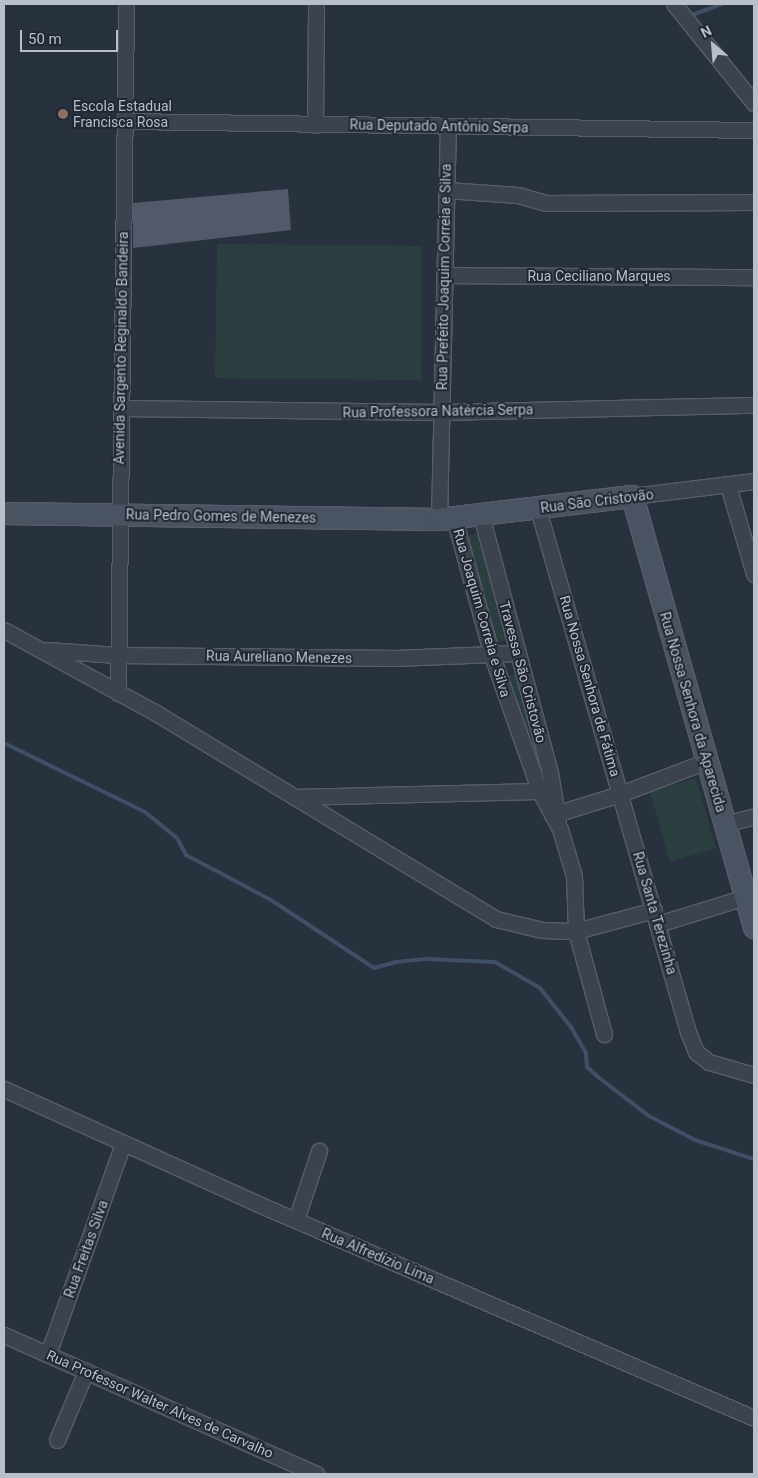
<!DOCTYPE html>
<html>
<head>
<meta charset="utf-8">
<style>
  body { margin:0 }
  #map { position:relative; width:758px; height:1478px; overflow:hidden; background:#28313e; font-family:Roboto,sans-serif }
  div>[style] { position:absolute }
  .green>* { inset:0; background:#2b3f40 }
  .stream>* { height:4px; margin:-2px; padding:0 2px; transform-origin:2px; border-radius:2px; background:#404f66 }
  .building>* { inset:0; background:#525a69 }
  .roads { filter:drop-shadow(1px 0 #575e69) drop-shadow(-1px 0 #575e69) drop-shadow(0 1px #575e69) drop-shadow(0 -1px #575e69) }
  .street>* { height:15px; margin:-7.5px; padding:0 7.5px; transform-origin:7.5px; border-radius:7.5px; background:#3c434f }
  .secondary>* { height:21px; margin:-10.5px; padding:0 10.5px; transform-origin:10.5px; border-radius:10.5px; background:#4a5361 }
  .dots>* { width:14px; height:14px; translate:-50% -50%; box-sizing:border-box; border:2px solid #212834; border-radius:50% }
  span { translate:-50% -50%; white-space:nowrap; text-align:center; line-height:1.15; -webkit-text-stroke:4px #212834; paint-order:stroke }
  .poi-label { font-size:14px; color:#b8bfc9 }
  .left { translate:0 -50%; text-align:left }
  .street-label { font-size:14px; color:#b8bfc9 }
  .frame { position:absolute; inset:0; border:5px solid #b8bfc9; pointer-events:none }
  .north { position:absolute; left:688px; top:20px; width:50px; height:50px; -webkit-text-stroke:4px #212834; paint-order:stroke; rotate:333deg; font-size:14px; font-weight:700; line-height:20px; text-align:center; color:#b8bfc9 }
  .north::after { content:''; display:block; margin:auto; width:18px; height:22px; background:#b8bfc9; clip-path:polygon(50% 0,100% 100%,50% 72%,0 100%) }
  .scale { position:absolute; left:20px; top:30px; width:98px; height:22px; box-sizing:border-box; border:2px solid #b8bfc9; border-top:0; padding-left:6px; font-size:15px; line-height:18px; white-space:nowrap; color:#b8bfc9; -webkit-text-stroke:4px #212834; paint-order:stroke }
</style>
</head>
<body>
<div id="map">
  <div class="green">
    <div style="clip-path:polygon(217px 244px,422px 246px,421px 380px,215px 378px)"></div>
    <div style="clip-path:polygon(478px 533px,506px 640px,492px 644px,464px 537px)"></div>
    <div style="clip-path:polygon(516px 673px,549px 775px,537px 778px,504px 677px)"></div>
    <div style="clip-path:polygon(696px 778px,716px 848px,670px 862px,650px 792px)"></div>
  </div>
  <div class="stream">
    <div style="left:692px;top:15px;width:33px;rotate:-20deg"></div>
    <div style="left:4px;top:743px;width:157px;rotate:26.1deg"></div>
    <div style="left:145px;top:812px;width:41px;rotate:39.1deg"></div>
    <div style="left:177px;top:838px;width:19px;rotate:62deg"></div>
    <div style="left:186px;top:855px;width:96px;rotate:27.9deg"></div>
    <div style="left:271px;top:900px;width:123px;rotate:33.4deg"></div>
    <div style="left:374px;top:968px;width:23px;rotate:-15deg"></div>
    <div style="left:396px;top:962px;width:30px;rotate:-6deg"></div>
    <div style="left:426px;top:959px;width:69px;rotate:2.5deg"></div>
    <div style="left:495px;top:962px;width:52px;rotate:30deg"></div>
    <div style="left:540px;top:988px;width:50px;rotate:51.5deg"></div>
    <div style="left:571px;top:1027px;width:30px;rotate:60deg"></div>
    <div style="left:586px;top:1053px;width:14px;rotate:86deg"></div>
    <div style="left:587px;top:1067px;width:15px;rotate:42deg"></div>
    <div style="left:598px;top:1077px;width:64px;rotate:37.4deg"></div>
    <div style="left:649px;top:1116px;width:52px;rotate:27.6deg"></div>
    <div style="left:695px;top:1140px;width:62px;rotate:17.9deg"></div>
  </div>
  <div class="building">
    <div style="clip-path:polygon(288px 189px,291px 230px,133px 248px,133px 203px)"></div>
  </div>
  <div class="roads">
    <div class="street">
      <div style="left:674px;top:4px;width:127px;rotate:51.1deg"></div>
      <div style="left:124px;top:121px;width:630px;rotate:0.82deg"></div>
      <div style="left:315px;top:125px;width:121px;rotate:-89.5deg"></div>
      <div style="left:446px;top:190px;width:72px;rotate:4deg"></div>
      <div style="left:518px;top:195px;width:29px;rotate:16deg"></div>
      <div style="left:546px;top:203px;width:208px;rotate:-0.3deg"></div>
      <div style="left:444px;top:275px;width:310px;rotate:0.4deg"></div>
      <div style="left:121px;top:408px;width:319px;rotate:0.7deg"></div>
      <div style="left:440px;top:412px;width:314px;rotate:-1.3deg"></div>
      <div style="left:728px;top:485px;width:93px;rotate:73.7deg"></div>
      <div style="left:632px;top:496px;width:123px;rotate:-7deg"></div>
      <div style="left:538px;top:509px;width:544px;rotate:74deg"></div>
      <div style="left:688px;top:1032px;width:22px;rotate:68deg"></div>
      <div style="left:696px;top:1052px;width:16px;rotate:38deg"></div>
      <div style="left:709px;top:1062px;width:47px;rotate:16.1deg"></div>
      <div style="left:481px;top:515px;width:267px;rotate:75deg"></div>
      <div style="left:550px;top:773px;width:48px;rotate:80.3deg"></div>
      <div style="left:454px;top:518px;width:143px;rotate:74.6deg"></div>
      <div style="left:492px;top:656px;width:144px;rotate:70.6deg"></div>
      <div style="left:540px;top:792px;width:42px;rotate:61.6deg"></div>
      <div style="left:560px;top:829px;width:49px;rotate:73.4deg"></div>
      <div style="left:574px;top:876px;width:55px;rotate:87.9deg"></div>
      <div style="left:576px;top:931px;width:107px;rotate:74.8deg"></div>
      <div style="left:439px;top:519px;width:393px;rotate:-88.7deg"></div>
      <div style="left:4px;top:630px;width:173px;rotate:28.6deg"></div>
      <div style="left:156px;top:713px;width:398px;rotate:31.2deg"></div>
      <div style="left:496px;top:919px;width:47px;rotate:13.4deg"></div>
      <div style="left:542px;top:930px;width:34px;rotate:2deg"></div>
      <div style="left:576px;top:931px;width:81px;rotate:-15.1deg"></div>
      <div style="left:46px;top:650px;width:72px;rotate:4deg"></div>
      <div style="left:118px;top:655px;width:278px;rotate:0.6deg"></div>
      <div style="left:396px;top:658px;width:122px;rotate:-2.3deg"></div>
      <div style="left:118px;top:693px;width:689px;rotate:-89.33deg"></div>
      <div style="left:294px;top:797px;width:254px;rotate:-1.4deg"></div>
      <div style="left:552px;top:815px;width:71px;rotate:-17.2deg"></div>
      <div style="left:620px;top:794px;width:93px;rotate:-20.8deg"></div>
      <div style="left:725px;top:824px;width:30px;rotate:-15deg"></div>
      <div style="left:658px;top:924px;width:91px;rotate:-17.2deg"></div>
      <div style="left:4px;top:1089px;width:294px;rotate:24.3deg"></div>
      <div style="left:272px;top:1210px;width:525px;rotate:23.34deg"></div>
      <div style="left:296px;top:1220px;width:73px;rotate:-71.6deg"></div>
      <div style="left:4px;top:1335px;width:342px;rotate:24deg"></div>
      <div style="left:48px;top:1354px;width:224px;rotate:-70.4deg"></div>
      <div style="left:57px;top:1440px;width:75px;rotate:-67.2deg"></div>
    </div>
    <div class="secondary">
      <div style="left:4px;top:513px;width:435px;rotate:0.8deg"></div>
      <div style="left:439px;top:519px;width:194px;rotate:-6.8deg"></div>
      <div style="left:632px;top:496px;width:448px;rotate:74.2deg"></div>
    </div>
  </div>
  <div class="dots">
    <div style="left:63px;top:114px;background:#8d6e63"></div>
  </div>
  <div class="poi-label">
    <span class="left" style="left:73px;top:114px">Escola Estadual<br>Francisca Rosa</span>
  </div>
  <div class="street-label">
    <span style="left:439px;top:126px;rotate:1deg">Rua Deputado Antônio Serpa</span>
    <span style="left:599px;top:276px">Rua Ceciliano Marques</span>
    <span style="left:444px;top:277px;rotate:-89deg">Rua Prefeito Joaquim Correia e Silva</span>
    <span style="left:121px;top:348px;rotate:-89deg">Avenida Sargento Reginaldo Bandeira</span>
    <span style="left:438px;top:411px;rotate:-1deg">Rua Professora Natércia Serpa</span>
    <span style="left:597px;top:501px;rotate:-7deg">Rua São Cristovão</span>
    <span style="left:221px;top:516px;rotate:1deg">Rua Pedro Gomes de Menezes</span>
    <span style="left:482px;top:613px;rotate:74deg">Rua Joaquim Correia e Silva</span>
    <span style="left:279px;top:657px;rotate:1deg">Rua Aureliano Menezes</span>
    <span style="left:523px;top:672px;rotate:75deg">Travessa São Cristovão</span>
    <span style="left:590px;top:686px;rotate:74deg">Rua Nossa Senhora de Fátima</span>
    <span style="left:693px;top:712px;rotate:74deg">Rua Nossa Senhora da Aparecida</span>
    <span style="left:655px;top:913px;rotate:74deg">Rua Santa Terezinha</span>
    <span style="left:86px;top:1249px;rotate:-70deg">Rua Freitas Silva</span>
    <span style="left:378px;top:1256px;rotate:23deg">Rua Alfredízio Lima</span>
    <span style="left:160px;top:1404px;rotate:24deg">Rua Professor Walter Alves de Carvalho</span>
  </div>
  <div class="frame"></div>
  <div class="north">N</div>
  <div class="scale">50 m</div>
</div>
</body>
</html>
